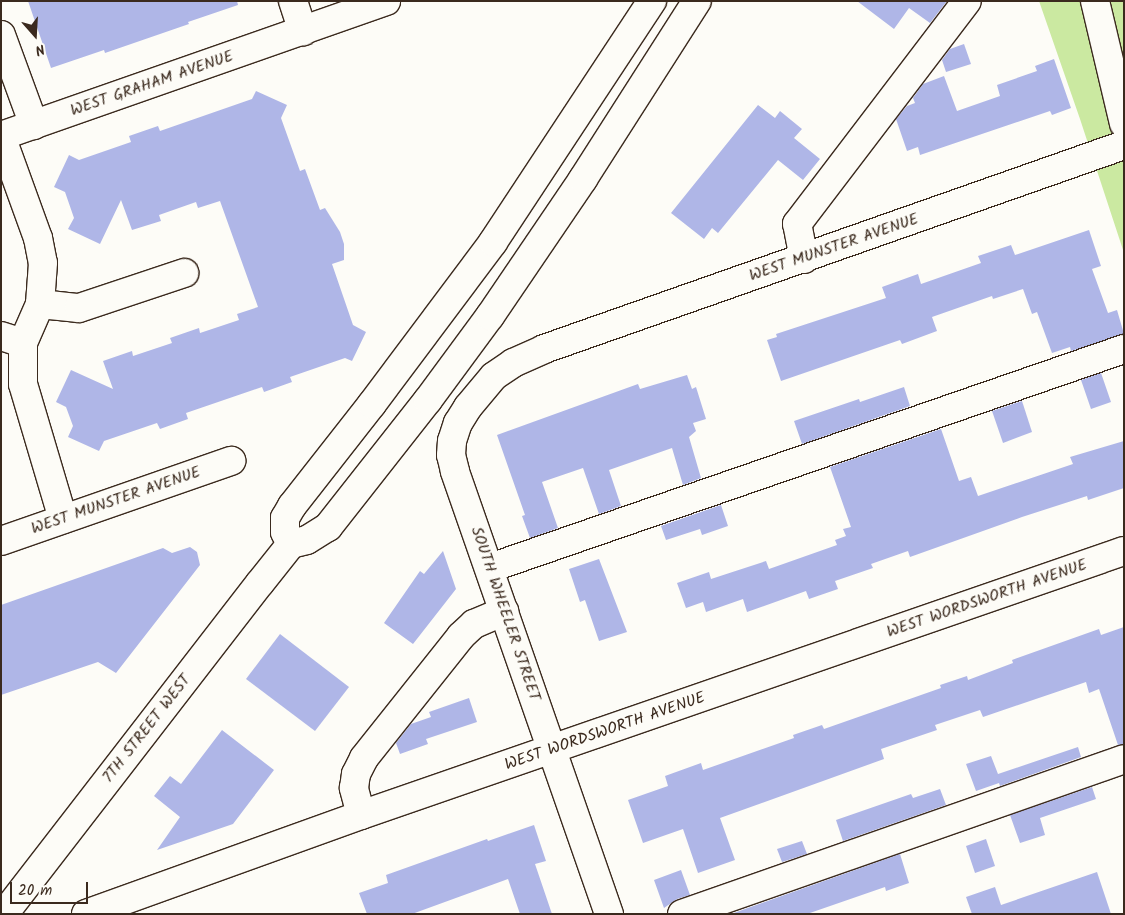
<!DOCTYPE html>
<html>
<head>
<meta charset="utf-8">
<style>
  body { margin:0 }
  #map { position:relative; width:1125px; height:915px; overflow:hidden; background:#fdfcf7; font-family:Kalam,sans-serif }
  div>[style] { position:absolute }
  .green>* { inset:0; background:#cbe9a1 }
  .building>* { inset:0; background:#afb6e7 }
  .roads { filter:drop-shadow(1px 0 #3b2a1e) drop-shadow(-1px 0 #3b2a1e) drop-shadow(0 1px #3b2a1e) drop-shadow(0 -1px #3b2a1e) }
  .minor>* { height:28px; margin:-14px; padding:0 14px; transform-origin:14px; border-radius:14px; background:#fdfcf7 }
  .major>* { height:28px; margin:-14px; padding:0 14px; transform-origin:14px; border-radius:14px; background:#fdfcf7 }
  .highway>* { height:28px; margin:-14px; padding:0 14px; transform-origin:14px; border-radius:14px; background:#fdfcf7 }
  span { translate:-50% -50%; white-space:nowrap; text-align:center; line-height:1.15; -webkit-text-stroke:5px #fdfcf7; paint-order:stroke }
  .street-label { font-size:16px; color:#3b2a1e }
  .frame { position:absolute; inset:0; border:2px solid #3b2a1e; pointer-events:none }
  .north { position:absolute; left:10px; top:10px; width:50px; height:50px; -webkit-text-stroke:4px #fdfcf7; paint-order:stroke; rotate:161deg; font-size:14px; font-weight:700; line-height:20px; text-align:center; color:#3b2a1e }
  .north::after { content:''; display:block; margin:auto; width:18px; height:22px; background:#3b2a1e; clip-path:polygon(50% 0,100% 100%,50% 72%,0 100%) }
  .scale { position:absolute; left:10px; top:882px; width:78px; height:22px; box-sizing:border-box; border:2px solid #3b2a1e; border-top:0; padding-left:6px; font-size:15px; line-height:18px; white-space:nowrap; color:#3b2a1e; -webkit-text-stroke:4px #fdfcf7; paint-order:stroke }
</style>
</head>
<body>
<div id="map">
  <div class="green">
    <div style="clip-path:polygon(1039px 1px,1124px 1px,1124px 253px,1080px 119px)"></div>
  </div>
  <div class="building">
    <div style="clip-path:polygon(28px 1px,237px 1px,238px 5px,188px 22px,189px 24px,105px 53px,104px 50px,51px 68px)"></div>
    <div style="clip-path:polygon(857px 1px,947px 1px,930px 23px,909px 8px,894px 29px)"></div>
    <div style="clip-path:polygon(964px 44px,971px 64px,946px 72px,942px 60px,950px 49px)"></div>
    <div style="clip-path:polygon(1054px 59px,1071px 108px,1052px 115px,1050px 111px,920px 155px,918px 147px,907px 151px,896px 119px,907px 106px,915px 103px,913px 98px,923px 84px,944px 76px,957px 111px,1000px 96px,997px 85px,1037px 71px,1035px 66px)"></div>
    <div style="clip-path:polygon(256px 91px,287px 105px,281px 118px,300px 171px,305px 169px,320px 210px,325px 208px,340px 232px,344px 244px,344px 260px,332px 264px,353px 325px,366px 332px,352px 361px,345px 358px,290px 377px,292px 382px,264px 392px,262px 387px,186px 413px,188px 419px,160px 429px,157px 423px,104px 441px,99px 451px,68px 437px,73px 426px,66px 407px,56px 402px,71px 370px,113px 389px,103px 361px,132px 351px,133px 356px,172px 343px,170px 338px,199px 328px,200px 333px,239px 320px,237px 314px,258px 307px,220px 201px,198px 208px,196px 202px,159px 215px,161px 221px,132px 230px,121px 200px,100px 244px,68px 229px,74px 218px,65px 192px,54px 187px,69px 155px,79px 160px,131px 142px,129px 136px,158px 126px,160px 131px,252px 99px)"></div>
    <div style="clip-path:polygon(758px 105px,775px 118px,780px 111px,802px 129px,794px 138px,820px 159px,803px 180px,778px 160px,718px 233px,712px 228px,704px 239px,671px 213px)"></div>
    <div style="clip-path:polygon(1089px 230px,1101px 266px,1092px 269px,1108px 313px,1117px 310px,1124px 334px,1071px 351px,1070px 347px,1052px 353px,1037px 312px,1032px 314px,1023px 289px,993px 299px,992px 296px,932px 317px,937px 331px,902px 344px,900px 340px,781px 381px,767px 340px,777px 337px,776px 334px,886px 298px,882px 287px,918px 274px,921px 284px,981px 263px,978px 256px,1011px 245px,1015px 255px)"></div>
    <div style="clip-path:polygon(1101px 373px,1111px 402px,1091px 409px,1081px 380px)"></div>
    <div style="clip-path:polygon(687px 375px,692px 389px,696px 387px,706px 419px,693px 423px,696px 431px,689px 437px,701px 478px,683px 485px,672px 448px,609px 470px,621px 506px,599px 514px,583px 468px,542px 482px,558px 528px,530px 538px,522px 516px,525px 515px,497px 435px,638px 384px,640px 389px)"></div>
    <div style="clip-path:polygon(904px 387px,910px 406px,802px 444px,794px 421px,859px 399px,860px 402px)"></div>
    <div style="clip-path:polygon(1022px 401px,1032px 432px,1003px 443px,992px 411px)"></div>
    <div style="clip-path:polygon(941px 429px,959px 481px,971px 477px,978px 496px,1073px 464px,1070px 457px,1124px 441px,1124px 488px,1088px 500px,1087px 496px,1022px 517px,910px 557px,908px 551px,871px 564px,873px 568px,835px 581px,838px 589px,809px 599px,806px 591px,747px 612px,743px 599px,706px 612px,703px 602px,686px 608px,677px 583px,709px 572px,711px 579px,766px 561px,769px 569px,837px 545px,835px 540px,846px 536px,843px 529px,851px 527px,830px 467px)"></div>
    <div style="clip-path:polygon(721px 505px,728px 526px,702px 535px,700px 529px,666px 540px,661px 526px)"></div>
    <div style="clip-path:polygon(190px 547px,197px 552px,200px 565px,116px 673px,98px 662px,1px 695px,1px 605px,163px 548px,172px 553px)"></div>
    <div style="clip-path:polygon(443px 551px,456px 589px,413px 644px,384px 623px,420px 571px,424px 574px)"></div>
    <div style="clip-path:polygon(599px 559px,627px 632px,599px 641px,585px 600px,580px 602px,569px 569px)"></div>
    <div style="clip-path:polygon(1124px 627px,1124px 744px,1118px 745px,1099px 689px,1089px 693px,1086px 682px,983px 717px,980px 710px,935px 725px,937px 730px,881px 749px,884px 759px,720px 818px,735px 860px,698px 873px,683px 829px,643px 843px,628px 800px,668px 786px,665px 776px,701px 763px,703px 770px,794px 738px,793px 735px,822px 725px,824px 729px,941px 688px,940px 685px,967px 676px,968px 680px,1013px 663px,1012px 660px,1099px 629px,1101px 635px)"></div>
    <div style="clip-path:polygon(280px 634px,349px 687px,315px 731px,246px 679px)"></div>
    <div style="clip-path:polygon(469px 698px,477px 722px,426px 739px,428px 744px,400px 754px,396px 743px,411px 724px,431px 717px,429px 712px)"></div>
    <div style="clip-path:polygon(222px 730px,274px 770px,233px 824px,157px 850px,180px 817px,154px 796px,170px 776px,181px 784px)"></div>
    <div style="clip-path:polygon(1078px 747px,1081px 757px,1000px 786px,999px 783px,976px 791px,966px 764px,991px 756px,998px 774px)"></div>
    <div style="clip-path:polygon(1092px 787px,1096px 799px,1040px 818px,1045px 835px,1020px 843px,1010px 815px)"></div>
    <div style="clip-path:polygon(940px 789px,946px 805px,843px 841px,836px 820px,911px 794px,913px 798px)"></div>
    <div style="clip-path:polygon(534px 825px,546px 861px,535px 864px,552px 914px,520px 914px,508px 879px,412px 914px,367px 914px,359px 893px,388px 883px,386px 875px,487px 839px,488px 841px)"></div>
    <div style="clip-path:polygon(986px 839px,995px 866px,975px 873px,966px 846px)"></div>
    <div style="clip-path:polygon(802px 841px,807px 854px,782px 862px,777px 849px)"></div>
    <div style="clip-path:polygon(900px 854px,909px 883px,886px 891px,885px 887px,807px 914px,731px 914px)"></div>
    <div style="clip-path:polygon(681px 870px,690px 895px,677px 899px,664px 908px,654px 880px)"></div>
    <div style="clip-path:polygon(1097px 872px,1111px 914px,972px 914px,966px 897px,995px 887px,1001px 905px)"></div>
  </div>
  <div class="roads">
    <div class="minor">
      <div style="left:293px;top:1px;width:32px;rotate:72deg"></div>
      <div style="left:1px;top:35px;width:96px;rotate:69.9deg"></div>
      <div style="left:1px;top:136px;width:408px;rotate:-19.3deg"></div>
      <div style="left:1px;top:136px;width:109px;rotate:70.1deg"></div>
      <div style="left:38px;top:238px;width:25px;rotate:79deg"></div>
      <div style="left:43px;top:263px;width:41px;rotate:94.2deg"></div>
      <div style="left:40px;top:304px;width:43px;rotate:113.6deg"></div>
      <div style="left:23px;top:343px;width:41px;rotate:90deg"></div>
      <div style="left:23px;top:384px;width:141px;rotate:73.5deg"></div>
      <div style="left:804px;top:259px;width:36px;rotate:-101deg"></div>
      <div style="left:797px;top:224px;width:280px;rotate:-52.7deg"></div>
      <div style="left:40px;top:304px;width:39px;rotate:6deg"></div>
      <div style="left:79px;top:308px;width:111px;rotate:-18.4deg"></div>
      <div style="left:1px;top:336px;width:23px;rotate:18deg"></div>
      <div style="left:1px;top:541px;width:244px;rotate:-19.2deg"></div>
      <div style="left:490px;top:568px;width:671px;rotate:-19.06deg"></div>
      <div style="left:361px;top:815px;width:28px;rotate:-105deg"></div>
      <div style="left:354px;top:788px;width:14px;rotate:-82deg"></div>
      <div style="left:356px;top:774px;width:18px;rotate:-63deg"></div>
      <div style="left:364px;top:758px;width:156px;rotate:-51.5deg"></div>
      <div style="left:461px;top:636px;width:18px;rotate:-43deg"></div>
      <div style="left:474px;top:624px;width:33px;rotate:-23deg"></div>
      <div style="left:86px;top:914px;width:292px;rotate:-19.8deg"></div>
      <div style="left:361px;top:815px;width:807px;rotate:-19.09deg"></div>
      <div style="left:609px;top:914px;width:469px;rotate:-109.2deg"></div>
      <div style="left:455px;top:471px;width:16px;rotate:-104deg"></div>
      <div style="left:451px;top:455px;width:14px;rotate:-86deg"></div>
      <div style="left:452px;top:441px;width:19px;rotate:-72deg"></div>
      <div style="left:458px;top:423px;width:19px;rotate:-58deg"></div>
      <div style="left:468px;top:407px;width:40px;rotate:-50deg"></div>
      <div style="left:494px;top:376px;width:23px;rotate:-34deg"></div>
      <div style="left:513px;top:363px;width:34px;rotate:-24deg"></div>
      <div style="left:544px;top:349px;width:615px;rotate:-19.38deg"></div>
      <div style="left:682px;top:914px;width:468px;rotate:-19.3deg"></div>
    </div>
    <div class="major">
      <div style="left:1095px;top:1px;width:126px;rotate:76.7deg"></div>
      <div style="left:4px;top:914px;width:418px;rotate:-52.3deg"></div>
    </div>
    <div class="highway">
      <div style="left:291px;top:544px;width:16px;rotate:-14deg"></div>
      <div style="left:307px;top:540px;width:25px;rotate:-32deg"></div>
      <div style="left:328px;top:527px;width:162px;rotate:-51.8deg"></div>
      <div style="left:428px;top:400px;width:104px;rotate:-53.6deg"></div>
      <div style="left:490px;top:316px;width:166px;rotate:-55.8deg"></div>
      <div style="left:583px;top:179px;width:211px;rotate:-57.4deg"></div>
      <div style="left:291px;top:544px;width:13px;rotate:-117deg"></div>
      <div style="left:285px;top:532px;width:14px;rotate:-90deg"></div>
      <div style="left:285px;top:518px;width:14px;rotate:-60deg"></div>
      <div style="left:292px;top:506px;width:130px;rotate:-51.9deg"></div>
      <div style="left:372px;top:404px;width:202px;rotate:-53.2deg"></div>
      <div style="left:493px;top:242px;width:289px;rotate:-56.6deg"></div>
      <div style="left:260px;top:583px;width:50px;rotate:-51.5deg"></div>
    </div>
  </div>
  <div class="street-label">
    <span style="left:152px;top:84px;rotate:-19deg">WEST GRAHAM AVENUE</span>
    <span style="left:834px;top:248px;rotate:-19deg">WEST MUNSTER AVENUE</span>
    <span style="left:116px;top:501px;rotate:-19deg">WEST MUNSTER AVENUE</span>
    <span style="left:987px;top:599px;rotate:-19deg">WEST WORDSWORTH AVENUE</span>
    <span style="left:505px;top:614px;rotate:71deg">SOUTH WHEELER STREET</span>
    <span style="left:147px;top:729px;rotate:-52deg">7TH STREET WEST</span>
    <span style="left:605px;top:732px;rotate:-19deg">WEST WORDSWORTH AVENUE</span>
  </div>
  <div class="frame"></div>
  <div class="north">N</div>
  <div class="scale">20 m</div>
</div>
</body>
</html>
